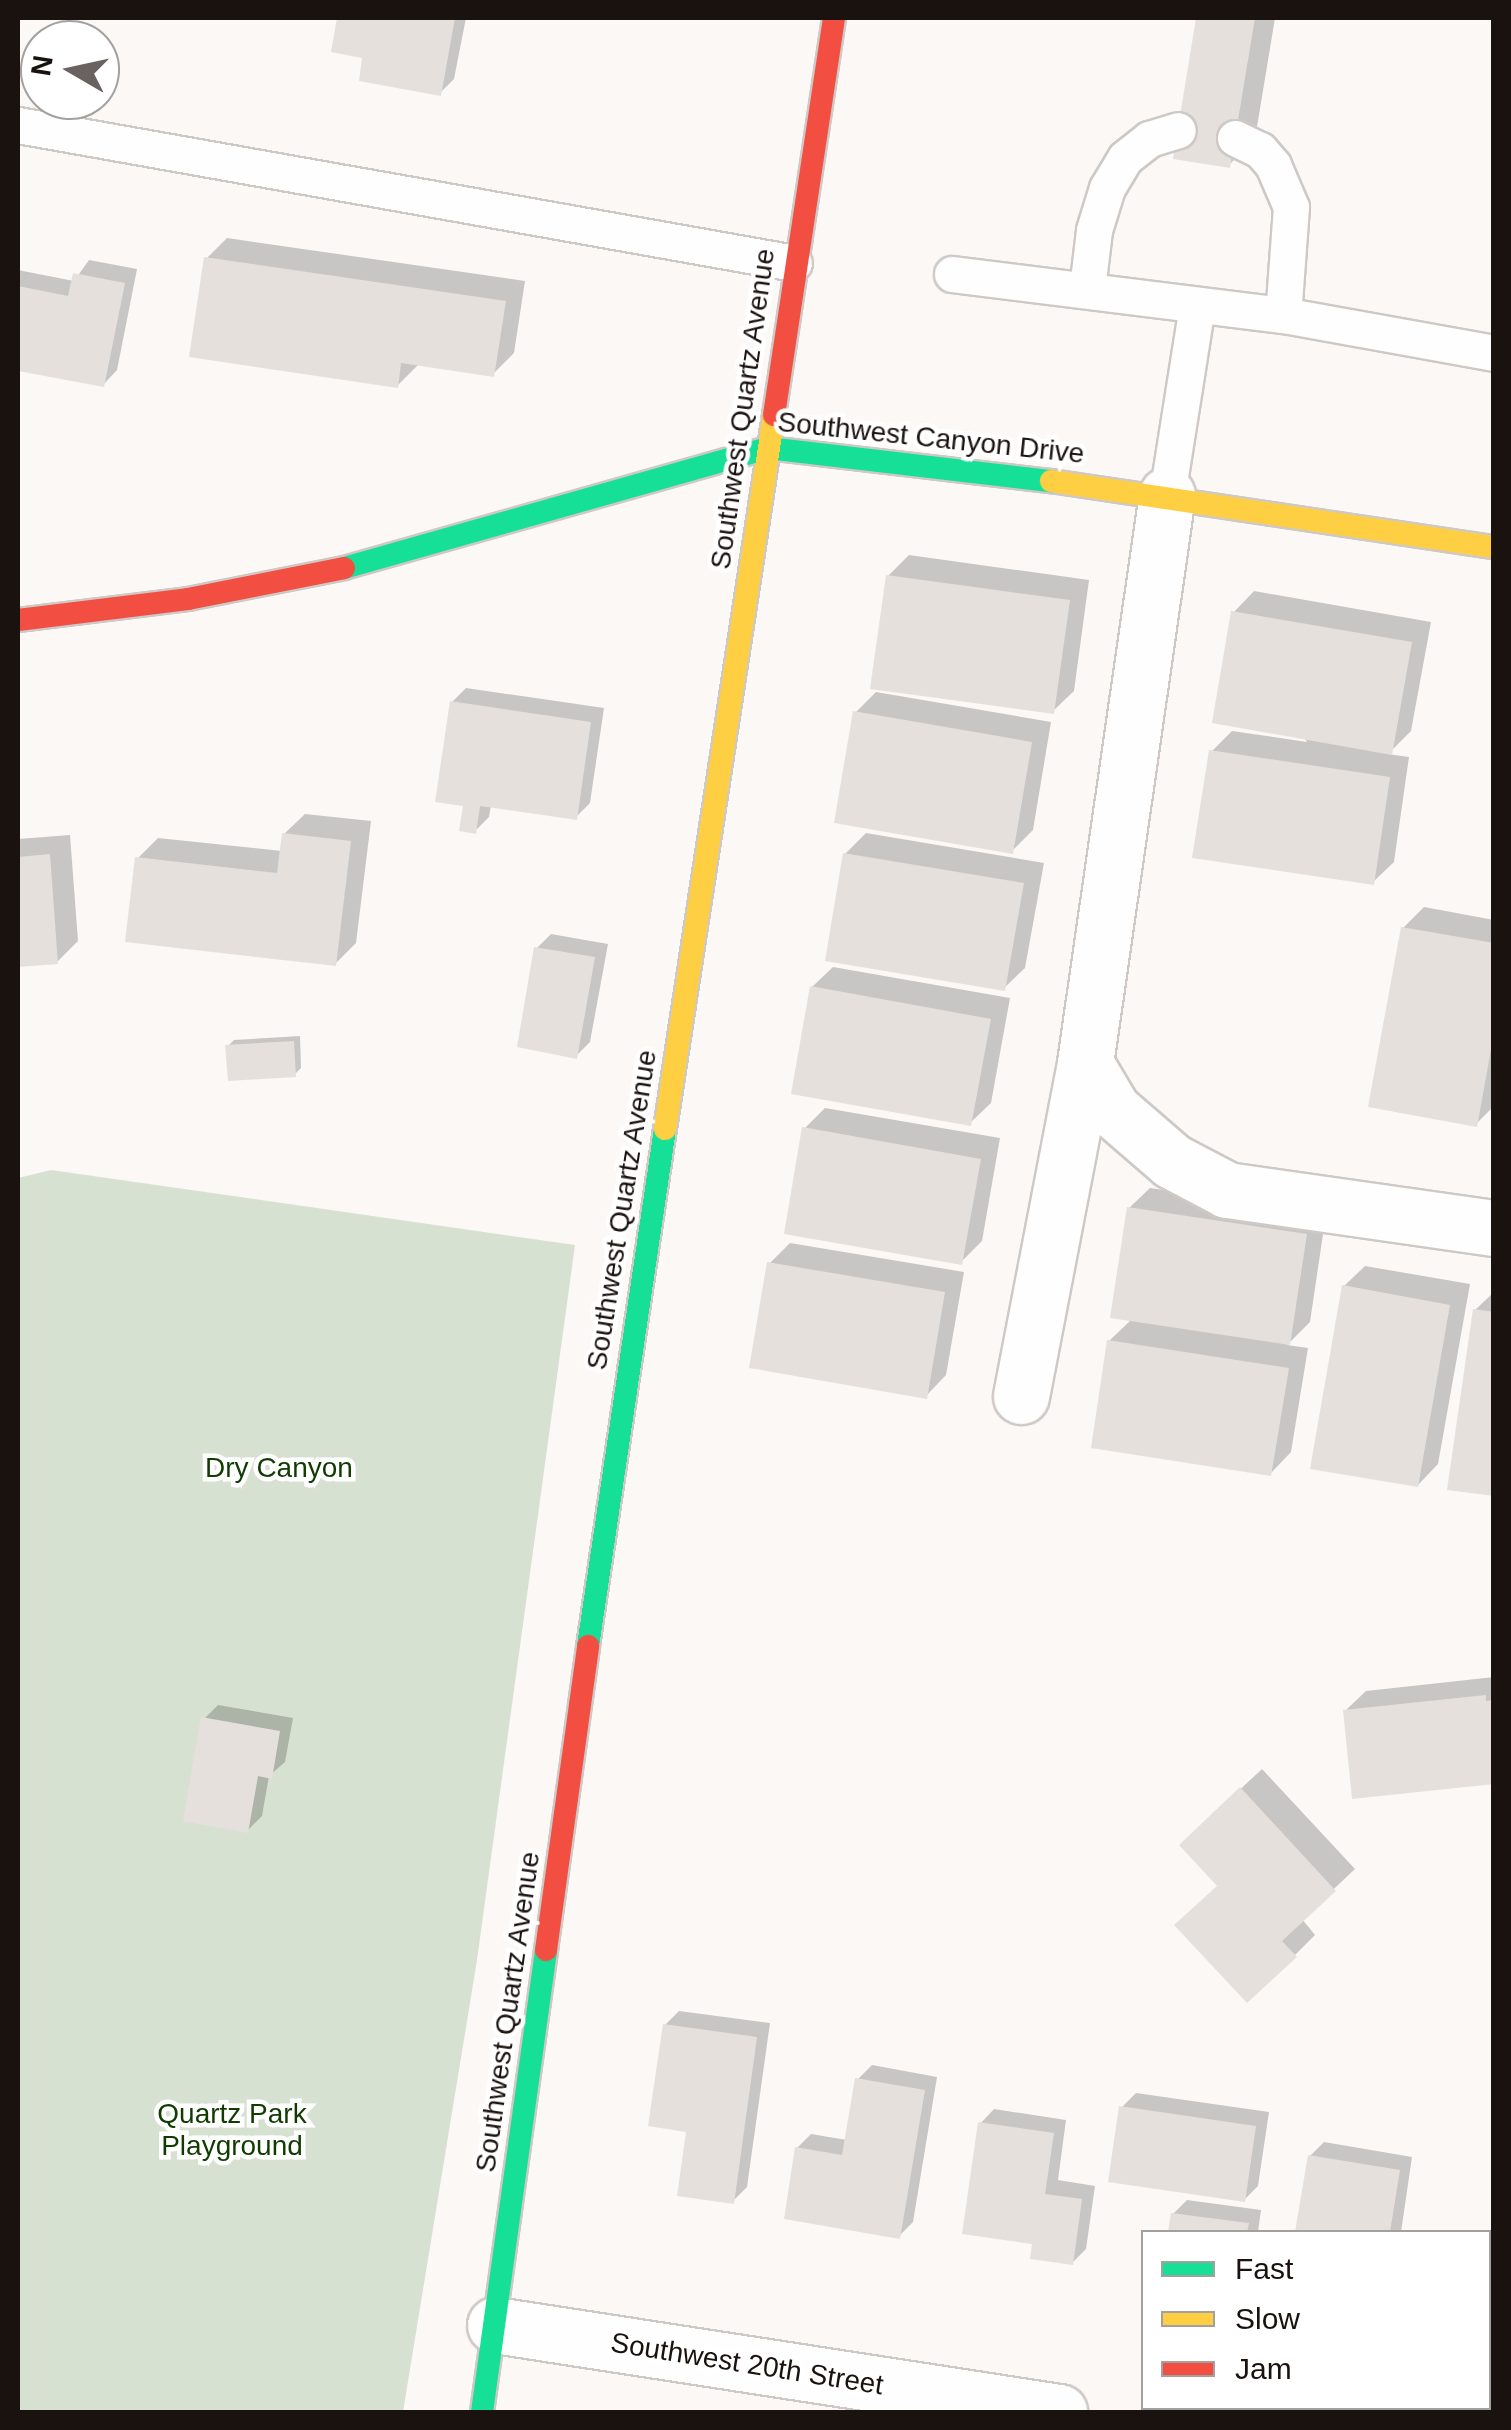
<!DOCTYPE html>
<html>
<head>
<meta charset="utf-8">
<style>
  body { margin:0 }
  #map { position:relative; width:1511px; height:2430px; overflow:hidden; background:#fbf8f6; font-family:Arial,sans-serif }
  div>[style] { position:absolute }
  .green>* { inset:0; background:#d7e1d2 }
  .shadow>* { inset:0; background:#0003 }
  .building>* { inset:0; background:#e6e0dd }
  .roads { filter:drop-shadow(2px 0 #cfc9c6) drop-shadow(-2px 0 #cfc9c6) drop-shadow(0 2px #cfc9c6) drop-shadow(0 -2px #cfc9c6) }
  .lane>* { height:35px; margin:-17.5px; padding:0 17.5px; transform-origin:17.5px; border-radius:17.5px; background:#fefefe }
  .street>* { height:55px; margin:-27.5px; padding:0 27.5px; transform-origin:27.5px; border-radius:27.5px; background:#fefefe }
  .fast>* { height:22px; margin:-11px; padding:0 11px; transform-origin:11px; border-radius:11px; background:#16e098 }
  .slow>* { height:22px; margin:-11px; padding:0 11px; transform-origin:11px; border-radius:11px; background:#ffcf43 }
  .jam>* { height:22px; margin:-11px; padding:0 11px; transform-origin:11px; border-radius:11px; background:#f24e42 }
  span { translate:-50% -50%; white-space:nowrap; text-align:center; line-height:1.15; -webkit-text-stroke:9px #fff; paint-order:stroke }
  .street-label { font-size:28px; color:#1a120f }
  .park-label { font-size:28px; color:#103c02 }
  .frame { position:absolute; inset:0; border:20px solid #1a120f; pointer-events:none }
  .legend { position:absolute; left:1141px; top:2230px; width:350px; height:180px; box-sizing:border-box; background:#fff; border:2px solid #a3a09f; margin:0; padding:12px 18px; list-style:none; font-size:30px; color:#1a120f }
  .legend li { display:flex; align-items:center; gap:20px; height:50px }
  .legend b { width:50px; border:2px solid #a3a09f }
  .north { position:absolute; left:20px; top:20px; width:100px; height:100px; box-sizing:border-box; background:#fff; border:2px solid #a3a09f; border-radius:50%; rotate:279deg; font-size:28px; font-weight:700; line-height:40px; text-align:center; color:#1a120f }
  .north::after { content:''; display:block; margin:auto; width:35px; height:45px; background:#696260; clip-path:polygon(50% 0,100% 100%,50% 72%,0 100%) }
</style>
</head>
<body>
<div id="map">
  <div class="green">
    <div style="clip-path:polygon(51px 1170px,575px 1245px,477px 1960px,403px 2412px,18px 2412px,18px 1178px)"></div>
  </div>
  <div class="shadow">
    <div style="clip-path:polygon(340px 18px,466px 18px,454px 79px,440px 93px,365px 56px,334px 50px)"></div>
    <div style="clip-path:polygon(1199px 18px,1275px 18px,1255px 139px,1229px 165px,1176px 157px)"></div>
    <div style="clip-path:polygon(227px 238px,525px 281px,514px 353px,493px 374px,419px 364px,397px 386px,207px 258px)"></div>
    <div style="clip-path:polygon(89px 260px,137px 269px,117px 370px,103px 385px,18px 368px,18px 270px,74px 281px)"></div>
    <div style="clip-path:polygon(909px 555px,1089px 580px,1074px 691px,1053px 711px,888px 576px)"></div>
    <div style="clip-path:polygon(1254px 591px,1431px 622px,1411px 731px,1388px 754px,1409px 757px,1394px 862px,1373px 882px,1212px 751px,1232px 731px,1307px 742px,1234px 612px)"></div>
    <div style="clip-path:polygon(466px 688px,604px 708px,590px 803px,576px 817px,491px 805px,489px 817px,475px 831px,466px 803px,452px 702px)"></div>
    <div style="clip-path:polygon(876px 692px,1051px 722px,1033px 830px,1012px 851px,856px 712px)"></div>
    <div style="clip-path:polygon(305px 814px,371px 821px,356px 943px,335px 964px,138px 858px,158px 838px,282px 851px,284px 834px)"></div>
    <div style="clip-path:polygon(866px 833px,1044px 863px,1025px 968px,1004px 988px,845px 854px)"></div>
    <div style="clip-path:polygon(70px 835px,78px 941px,57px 962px,18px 965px,18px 839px)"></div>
    <div style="clip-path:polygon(1424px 907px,1494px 920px,1494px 1106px,1476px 1124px,1403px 928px)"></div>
    <div style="clip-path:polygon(551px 934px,608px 944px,590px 1042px,576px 1056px,537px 948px)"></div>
    <div style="clip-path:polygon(833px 967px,1010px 998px,991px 1103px,970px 1123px,812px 987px)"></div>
    <div style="clip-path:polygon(300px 1036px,301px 1068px,295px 1074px,228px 1046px,234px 1040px)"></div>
    <div style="clip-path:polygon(825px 1108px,1000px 1138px,982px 1241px,961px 1262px,804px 1129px)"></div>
    <div style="clip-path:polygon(1150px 1188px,1326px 1214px,1310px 1322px,1287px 1345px,1308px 1348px,1291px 1452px,1271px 1473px,1109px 1341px,1132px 1319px,1129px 1208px)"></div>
    <div style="clip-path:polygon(790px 1243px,964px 1272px,946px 1375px,926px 1396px,770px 1263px)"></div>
    <div style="clip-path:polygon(1365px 1266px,1470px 1284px,1438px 1464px,1418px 1485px,1344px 1286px)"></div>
    <div style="clip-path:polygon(1494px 1292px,1494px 1494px,1475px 1310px)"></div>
    <div style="clip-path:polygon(1494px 1677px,1494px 1781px,1345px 1711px,1366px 1691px)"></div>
    <div style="clip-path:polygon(218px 1705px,293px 1718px,285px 1762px,269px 1776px,262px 1816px,248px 1830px,204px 1719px)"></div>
    <div style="clip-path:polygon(1262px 1769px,1355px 1869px,1302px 1919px,1315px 1935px,1295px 1955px,1219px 1885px,1203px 1824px)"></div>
    <div style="clip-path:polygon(679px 2011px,770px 2023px,747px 2187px,733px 2201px,689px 2130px,665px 2025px)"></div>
    <div style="clip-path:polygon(872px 2065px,937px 2077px,913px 2222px,899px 2236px,797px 2148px,811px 2134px,847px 2140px,857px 2080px)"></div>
    <div style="clip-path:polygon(1136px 2093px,1269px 2112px,1258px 2186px,1244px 2200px,1122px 2107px)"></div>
    <div style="clip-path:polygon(994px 2109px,1066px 2120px,1058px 2180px,1095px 2186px,1086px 2249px,1072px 2263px,980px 2124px)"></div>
    <div style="clip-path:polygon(1324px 2142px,1412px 2157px,1401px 2232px,1297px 2232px,1310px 2156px)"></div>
    <div style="clip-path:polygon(1187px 2200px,1261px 2210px,1258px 2232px,1171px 2232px,1173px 2214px)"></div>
  </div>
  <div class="building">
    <div style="clip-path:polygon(337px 18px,455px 18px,441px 96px,359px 81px,362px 58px,331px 52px)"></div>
    <div style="clip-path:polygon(1196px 18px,1255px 18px,1230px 168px,1173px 159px)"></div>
    <div style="clip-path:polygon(204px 257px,506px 301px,494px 377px,401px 363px,398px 388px,189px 357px)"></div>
    <div style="clip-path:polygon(73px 273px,125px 283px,104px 387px,18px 371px,18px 286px,68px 296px)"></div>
    <div style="clip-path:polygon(886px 575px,1070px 600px,1054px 714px,870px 689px)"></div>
    <div style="clip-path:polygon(1231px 611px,1412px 642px,1392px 755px,1212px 723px)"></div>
    <div style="clip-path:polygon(450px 701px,591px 722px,577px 820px,480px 806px,476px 834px,459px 831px,463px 806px,435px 802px)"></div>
    <div style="clip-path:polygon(853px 711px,1032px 742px,1013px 854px,834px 823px)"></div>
    <div style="clip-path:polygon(1209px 750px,1390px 777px,1374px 885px,1192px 858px)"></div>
    <div style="clip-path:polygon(282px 833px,351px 841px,336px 966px,125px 942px,135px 857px,277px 873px)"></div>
    <div style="clip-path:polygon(843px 853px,1024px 883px,1005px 991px,825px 961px)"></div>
    <div style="clip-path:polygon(50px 854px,58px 964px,18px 967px,18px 857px)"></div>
    <div style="clip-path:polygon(1401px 927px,1494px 943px,1494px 1033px,1477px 1127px,1368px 1107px)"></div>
    <div style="clip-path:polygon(534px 947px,595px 957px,577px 1059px,517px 1047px)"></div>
    <div style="clip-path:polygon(810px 986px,991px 1019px,971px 1126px,791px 1094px)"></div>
    <div style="clip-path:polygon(294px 1041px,296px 1077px,228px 1081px,225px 1045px)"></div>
    <div style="clip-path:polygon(802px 1127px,981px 1159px,962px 1265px,784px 1234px)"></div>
    <div style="clip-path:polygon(1127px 1207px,1307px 1234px,1290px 1345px,1110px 1318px)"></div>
    <div style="clip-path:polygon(767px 1262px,945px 1292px,927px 1399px,749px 1368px)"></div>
    <div style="clip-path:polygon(1342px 1285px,1450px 1305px,1418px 1487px,1310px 1469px)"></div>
    <div style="clip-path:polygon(1473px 1309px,1494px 1312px,1494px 1496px,1447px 1490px)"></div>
    <div style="clip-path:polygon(1107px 1340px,1289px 1368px,1271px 1476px,1091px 1448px)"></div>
    <div style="clip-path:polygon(1486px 1695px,1486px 1701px,1494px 1700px,1494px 1784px,1352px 1799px,1343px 1710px)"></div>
    <div style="clip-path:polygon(201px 1717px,280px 1731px,272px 1779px,258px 1776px,248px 1833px,183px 1821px)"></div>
    <div style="clip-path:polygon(1240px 1787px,1336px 1891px,1282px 1941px,1297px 1957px,1247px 2003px,1174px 1925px,1217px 1886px,1179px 1845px)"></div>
    <div style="clip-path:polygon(663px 2024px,757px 2037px,734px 2204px,677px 2196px,686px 2132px,648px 2126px)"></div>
    <div style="clip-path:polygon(855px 2078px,925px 2090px,900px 2239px,784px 2219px,795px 2147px,842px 2155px)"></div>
    <div style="clip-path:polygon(1119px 2106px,1256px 2126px,1245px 2202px,1108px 2182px)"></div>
    <div style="clip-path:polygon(978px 2122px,1054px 2133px,1045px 2194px,1082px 2199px,1073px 2265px,1030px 2259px,1032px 2244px,962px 2234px)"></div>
    <div style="clip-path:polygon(1308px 2155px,1400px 2170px,1390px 2232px,1295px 2232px)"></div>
    <div style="clip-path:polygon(1171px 2213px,1249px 2223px,1247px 2232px,1168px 2232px)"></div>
  </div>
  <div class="roads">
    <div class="lane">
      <div style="left:18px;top:125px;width:788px;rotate:10.08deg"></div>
      <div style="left:1235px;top:138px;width:28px;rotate:26deg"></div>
      <div style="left:1260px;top:150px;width:20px;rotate:49deg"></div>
      <div style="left:1273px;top:165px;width:46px;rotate:66.8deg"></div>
      <div style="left:1291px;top:207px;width:108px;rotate:94.2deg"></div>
      <div style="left:952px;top:274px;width:334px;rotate:7.1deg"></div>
      <div style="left:1283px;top:315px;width:214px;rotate:10.2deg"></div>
      <div style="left:1087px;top:289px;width:59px;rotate:-83.2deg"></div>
      <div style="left:1094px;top:230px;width:44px;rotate:-72.8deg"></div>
      <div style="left:1107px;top:188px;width:35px;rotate:-59deg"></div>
      <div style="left:1125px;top:158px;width:31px;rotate:-38deg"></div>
      <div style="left:1149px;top:139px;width:30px;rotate:-17deg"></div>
      <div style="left:1167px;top:495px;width:192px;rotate:-81deg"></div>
    </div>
    <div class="street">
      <div style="left:1085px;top:1063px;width:55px;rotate:59.2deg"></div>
      <div style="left:1113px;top:1110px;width:78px;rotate:40.8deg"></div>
      <div style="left:1172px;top:1161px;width:62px;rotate:27.8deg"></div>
      <div style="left:1227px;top:1190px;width:270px;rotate:8.1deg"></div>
      <div style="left:1021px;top:1396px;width:339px;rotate:-79.1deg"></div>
      <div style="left:1085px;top:1063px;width:574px;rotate:-81.79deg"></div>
      <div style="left:495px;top:2325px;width:571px;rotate:8.77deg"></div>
      <div style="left:1488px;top:2351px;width:32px;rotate:-79deg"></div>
      <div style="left:1478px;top:2412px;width:4px;rotate:-76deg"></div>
    </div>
    <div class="fast">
      <div style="left:344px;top:568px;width:441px;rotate:-15.8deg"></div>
      <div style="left:768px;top:448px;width:285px;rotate:6.7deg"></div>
      <div style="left:588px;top:1646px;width:523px;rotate:-81.53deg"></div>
      <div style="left:482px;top:2412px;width:466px;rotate:-82.1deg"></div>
    </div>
    <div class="slow">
      <div style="left:1051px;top:481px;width:448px;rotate:8.5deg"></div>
      <div style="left:665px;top:1129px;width:722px;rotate:-81.32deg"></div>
    </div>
    <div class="jam">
      <div style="left:774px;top:415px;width:402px;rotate:-81.4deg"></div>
      <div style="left:18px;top:620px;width:171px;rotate:-7deg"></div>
      <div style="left:188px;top:599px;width:159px;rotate:-11.2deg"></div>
      <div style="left:546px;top:1950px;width:307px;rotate:-82.1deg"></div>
    </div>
  </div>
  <div class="street-label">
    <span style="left:743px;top:409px;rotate:-82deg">Southwest Quartz Avenue</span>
    <span style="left:931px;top:438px;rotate:6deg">Southwest Canyon Drive</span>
    <span style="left:622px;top:1210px;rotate:-81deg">Southwest Quartz Avenue</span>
    <span style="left:508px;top:2012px;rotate:-82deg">Southwest Quartz Avenue</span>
    <span style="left:747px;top:2364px;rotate:9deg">Southwest 20th Street</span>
  </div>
  <div class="park-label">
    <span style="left:279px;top:1468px">Dry Canyon</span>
    <span style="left:232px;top:2130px">Quartz Park<br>Playground</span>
  </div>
  <div class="frame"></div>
  <ul class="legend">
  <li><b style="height:12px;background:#16e098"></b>Fast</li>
  <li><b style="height:12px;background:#ffcf43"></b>Slow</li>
  <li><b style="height:12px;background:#f24e42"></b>Jam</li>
  </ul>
  <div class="north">N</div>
</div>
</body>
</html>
